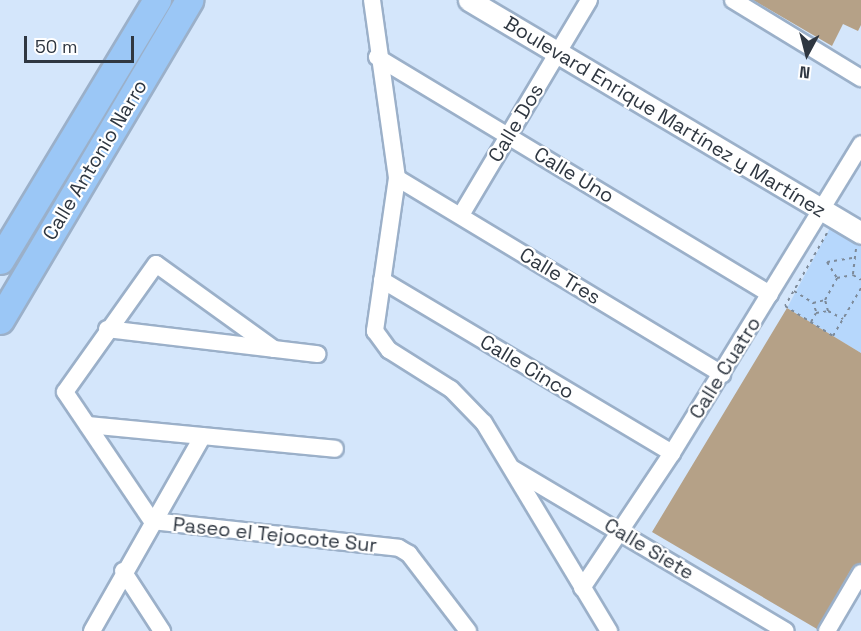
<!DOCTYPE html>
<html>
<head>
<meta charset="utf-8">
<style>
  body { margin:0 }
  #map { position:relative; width:861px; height:631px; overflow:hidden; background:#d4e6fb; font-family:"Space Grotesk",sans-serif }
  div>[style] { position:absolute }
  .green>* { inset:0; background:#b6d7fc }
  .building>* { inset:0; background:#b5a187 }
  .path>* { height:2px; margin-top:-1px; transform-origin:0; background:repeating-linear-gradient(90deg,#7d8a99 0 3px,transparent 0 7.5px) }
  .roads { filter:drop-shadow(2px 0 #9bb0c9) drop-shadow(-2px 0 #9bb0c9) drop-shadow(0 2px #9bb0c9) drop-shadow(0 -2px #9bb0c9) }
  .minor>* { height:16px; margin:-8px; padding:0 8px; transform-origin:8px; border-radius:8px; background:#fff }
  .tertiary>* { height:21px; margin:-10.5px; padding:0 10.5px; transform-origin:10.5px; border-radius:10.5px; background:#fff }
  .primary>* { height:27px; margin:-13.5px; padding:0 13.5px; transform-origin:13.5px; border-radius:13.5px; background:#9bc7f6 }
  span { translate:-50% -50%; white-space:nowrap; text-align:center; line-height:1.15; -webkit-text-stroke:4.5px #fff; paint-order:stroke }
  .street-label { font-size:20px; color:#2f3741 }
  .north { position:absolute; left:777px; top:24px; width:60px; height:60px; -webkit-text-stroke:4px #fff; paint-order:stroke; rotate:187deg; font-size:16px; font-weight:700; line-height:24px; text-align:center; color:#2f3741 }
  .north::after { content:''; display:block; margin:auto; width:21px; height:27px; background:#2f3741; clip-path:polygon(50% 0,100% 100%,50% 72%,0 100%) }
  .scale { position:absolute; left:24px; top:36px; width:110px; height:27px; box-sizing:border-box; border:3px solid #2f3741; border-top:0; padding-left:8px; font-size:18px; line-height:21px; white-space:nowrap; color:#2f3741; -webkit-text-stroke:4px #fff; paint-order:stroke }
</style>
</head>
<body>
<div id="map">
  <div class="green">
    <div style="clip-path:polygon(830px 228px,861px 246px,861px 353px,787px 308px)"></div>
  </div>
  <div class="building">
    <div style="clip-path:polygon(753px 0,861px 0,861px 25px,858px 31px,843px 24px,832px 46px)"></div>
    <div style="clip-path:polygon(787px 308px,861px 353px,861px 563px,852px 568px,817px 629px,652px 532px)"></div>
  </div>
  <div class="path">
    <div style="left:827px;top:233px;width:84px;rotate:119.9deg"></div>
    <div style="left:785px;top:306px;width:57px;rotate:32deg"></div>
    <div style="left:833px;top:336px;width:56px;rotate:-59.7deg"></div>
    <div style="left:856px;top:249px;width:26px;rotate:97deg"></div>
    <div style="left:853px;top:275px;width:9px;rotate:32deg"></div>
    <div style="left:852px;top:258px;width:25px;rotate:171deg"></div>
    <div style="left:827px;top:262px;width:19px;rotate:58deg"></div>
    <div style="left:837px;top:278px;width:16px;rotate:-11deg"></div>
    <div style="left:794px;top:291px;width:22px;rotate:32deg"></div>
    <div style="left:816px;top:311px;width:9px;rotate:-111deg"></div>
    <div style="left:813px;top:303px;width:12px;rotate:-14deg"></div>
    <div style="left:828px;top:311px;width:17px;rotate:28deg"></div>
    <div style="left:811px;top:322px;width:10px;rotate:-61deg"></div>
    <div style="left:816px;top:313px;width:12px;rotate:-9deg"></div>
    <div style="left:828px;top:311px;width:11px;rotate:-105deg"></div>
    <div style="left:825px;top:300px;width:25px;rotate:-61deg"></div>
  </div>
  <div class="roads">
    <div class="minor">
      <div style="left:372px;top:0;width:180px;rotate:82deg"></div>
      <div style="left:397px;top:178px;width:155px;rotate:98.2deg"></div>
      <div style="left:375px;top:331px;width:24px;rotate:54deg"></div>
      <div style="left:389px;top:350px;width:73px;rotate:32.2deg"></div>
      <div style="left:451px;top:389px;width:47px;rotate:45.9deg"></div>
      <div style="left:484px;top:423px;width:243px;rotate:59deg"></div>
      <div style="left:733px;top:0;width:150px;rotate:31.4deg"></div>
      <div style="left:377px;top:57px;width:459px;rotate:31.1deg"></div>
      <div style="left:397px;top:178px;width:380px;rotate:31.1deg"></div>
      <div style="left:461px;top:215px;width:250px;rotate:-59.2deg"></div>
      <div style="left:382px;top:280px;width:338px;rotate:30.8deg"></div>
      <div style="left:107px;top:329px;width:212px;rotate:6.8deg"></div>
      <div style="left:274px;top:349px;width:145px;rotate:-144.2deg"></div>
      <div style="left:156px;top:264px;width:157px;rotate:125.4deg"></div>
      <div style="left:65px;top:392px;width:156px;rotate:56deg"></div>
      <div style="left:152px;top:521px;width:248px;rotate:6.2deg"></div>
      <div style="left:399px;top:548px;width:12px;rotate:31deg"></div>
      <div style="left:409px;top:554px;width:97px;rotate:52.5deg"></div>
      <div style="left:88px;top:425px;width:248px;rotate:5.5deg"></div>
      <div style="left:513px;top:469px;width:317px;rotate:30.7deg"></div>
      <div style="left:123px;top:571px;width:72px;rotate:57deg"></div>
      <div style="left:582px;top:588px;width:162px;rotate:-56.3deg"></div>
      <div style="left:672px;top:453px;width:362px;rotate:-58.5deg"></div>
      <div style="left:92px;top:631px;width:224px;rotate:-60.4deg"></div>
      <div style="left:827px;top:631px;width:67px;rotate:-59.6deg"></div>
    </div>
    <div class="tertiary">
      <div style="left:469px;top:0;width:456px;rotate:30.7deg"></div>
    </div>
    <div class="primary">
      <div style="left:0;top:260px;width:304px;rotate:-58.9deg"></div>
      <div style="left:0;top:320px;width:372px;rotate:-59.4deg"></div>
    </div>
  </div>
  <div class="street-label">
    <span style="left:665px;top:117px;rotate:31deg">Boulevard Enrique Martínez y Martínez</span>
    <span style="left:516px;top:123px;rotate:-59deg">Calle Dos</span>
    <span style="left:95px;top:160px;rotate:-59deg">Calle Antonio Narro</span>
    <span style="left:574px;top:175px;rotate:31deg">Calle Uno</span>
    <span style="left:560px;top:276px;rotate:31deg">Calle Tres</span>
    <span style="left:527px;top:367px;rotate:31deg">Calle Cinco</span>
    <span style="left:725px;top:368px;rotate:-58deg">Calle Cuatro</span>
    <span style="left:275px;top:535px;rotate:6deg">Paseo el Tejocote Sur</span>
    <span style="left:649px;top:549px;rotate:31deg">Calle Siete</span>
  </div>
  <div class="north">N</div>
  <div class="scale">50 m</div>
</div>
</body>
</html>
